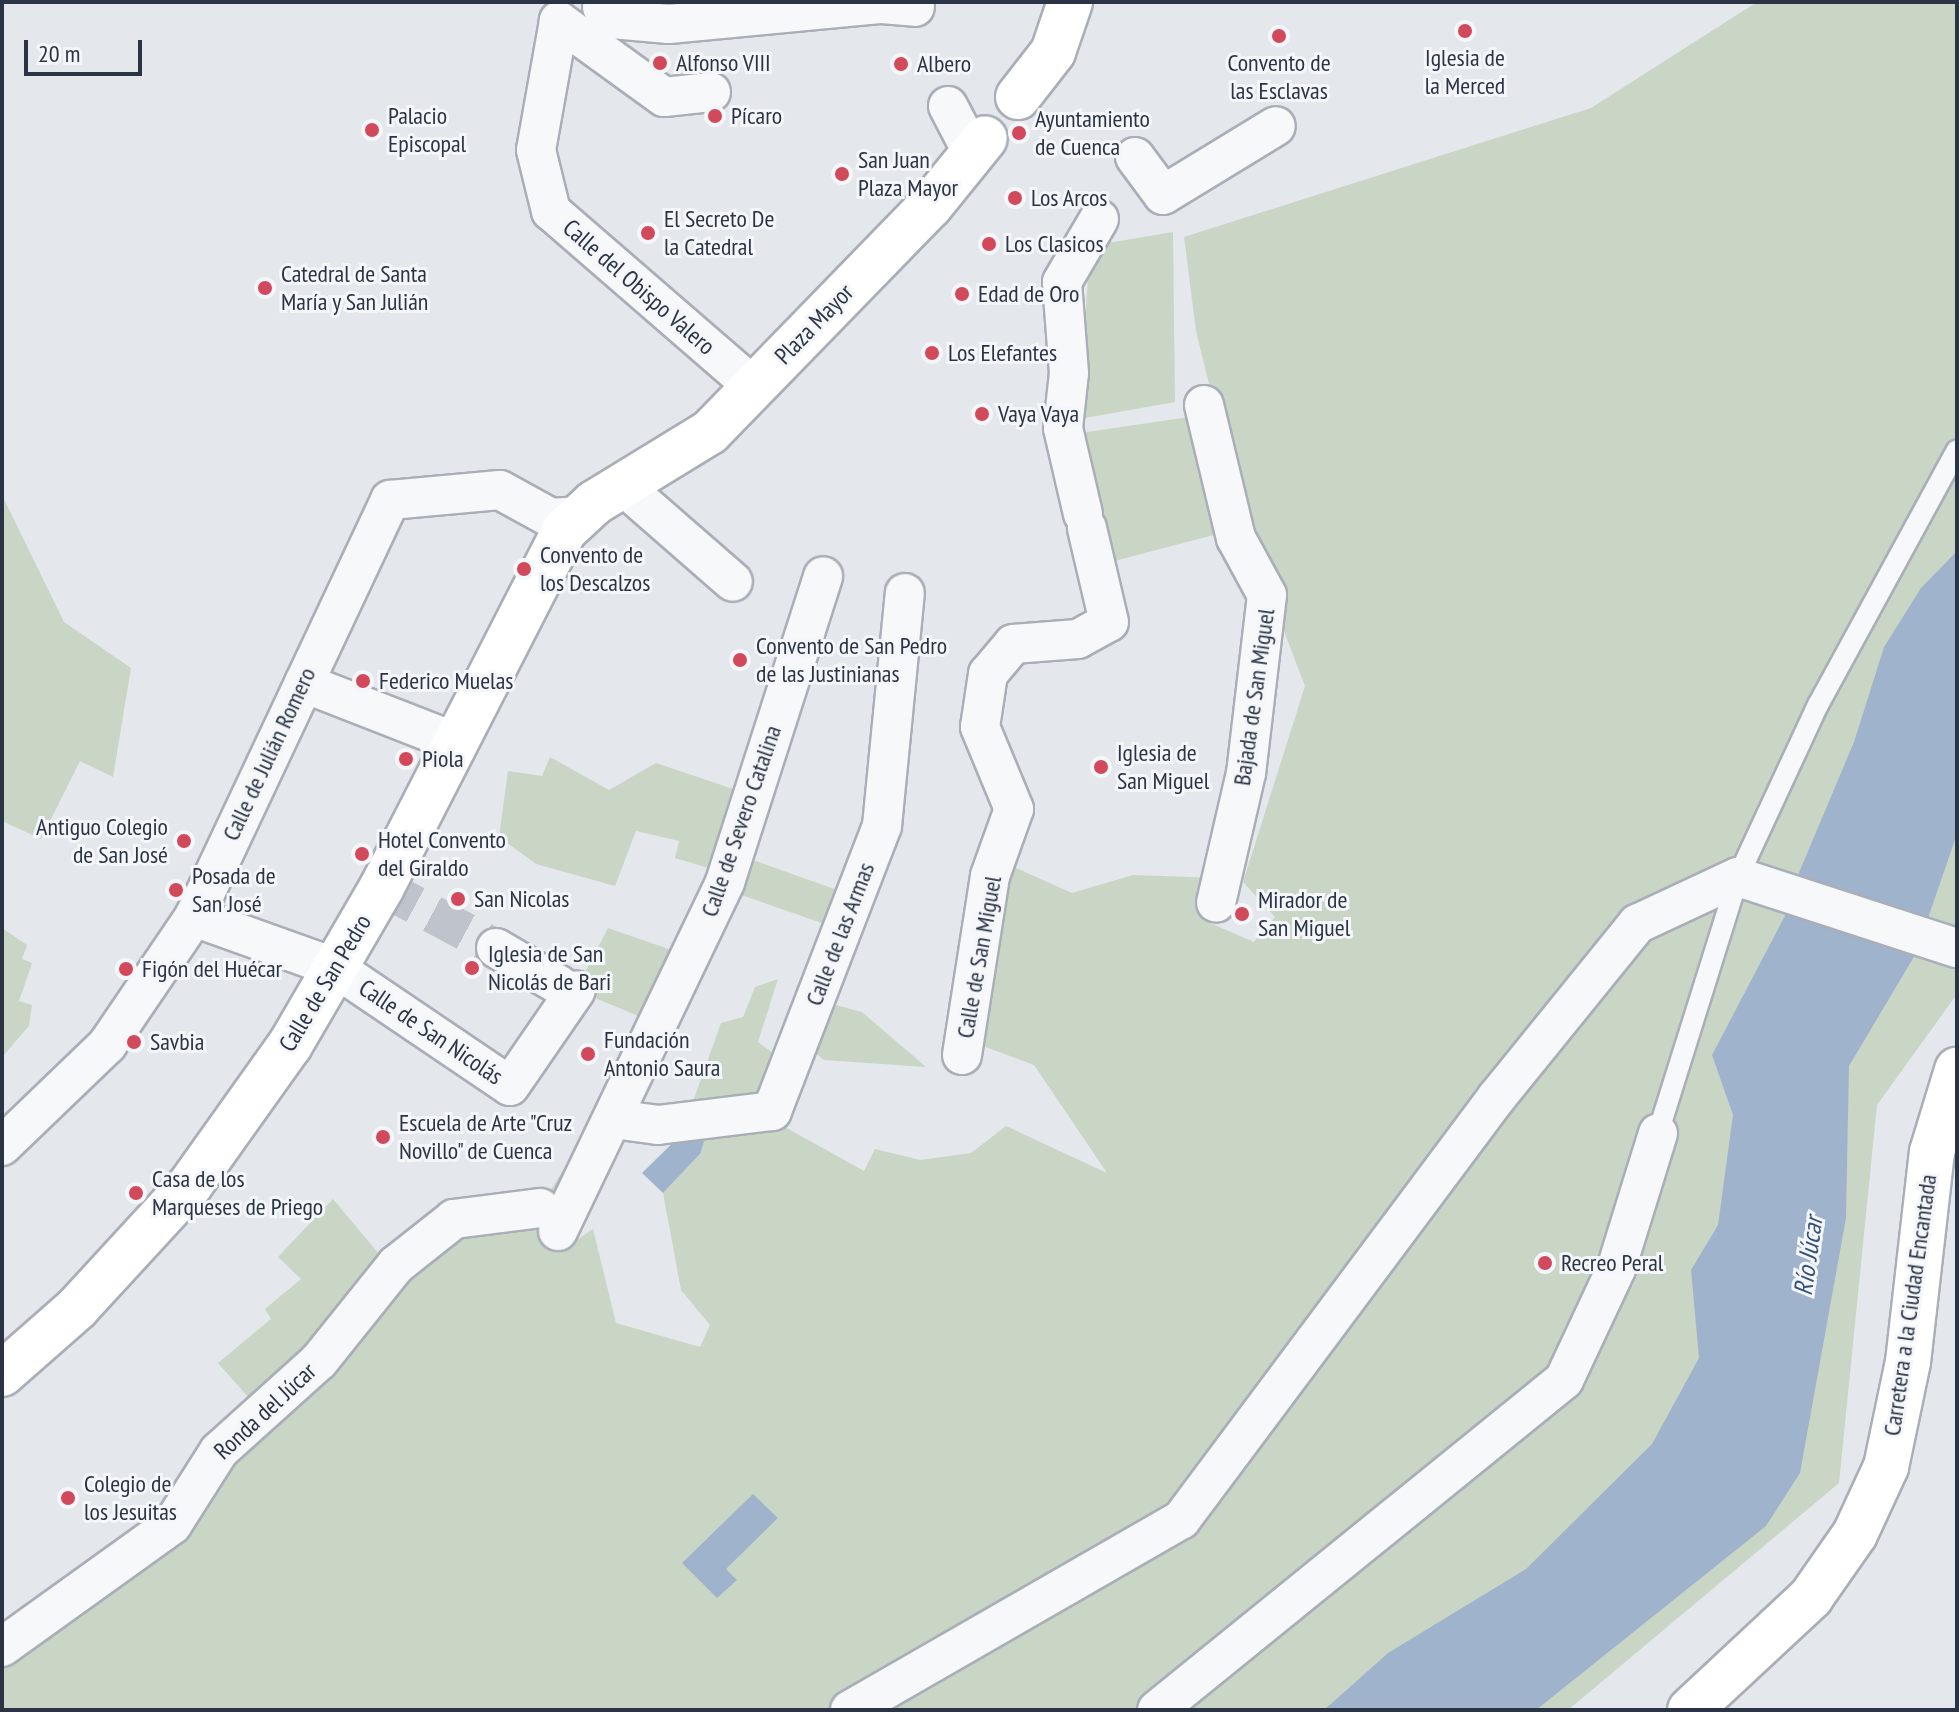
<!DOCTYPE html>
<html>
<head>
<meta charset="utf-8">
<style>
  body { margin:0 }
  #map { position:relative; width:1959px; height:1712px; overflow:hidden; background:#e4e7ec; font-family:"PT Sans Narrow",sans-serif }
  div>[style] { position:absolute }
  .green>* { inset:0; background:#c9d6c5 }
  .water>* { inset:0; background:#9fb4cc }
  .street-tunnel>* { height:38px; margin-top:-19px; transform-origin:0; background:repeating-linear-gradient(90deg,#bfc3cb 0 38px,transparent 0 57px) }
  .roads { filter:drop-shadow(2px 0 #a9aeb7) drop-shadow(-2px 0 #a9aeb7) drop-shadow(0 2px #a9aeb7) drop-shadow(0 -2px #a9aeb7) }
  .lane>* { height:20px; margin:-10px; padding:0 10px; transform-origin:10px; border-radius:10px; background:#f7f8fa }
  .street>* { height:38px; margin:-19px; padding:0 19px; transform-origin:19px; border-radius:19px; background:#f7f8fa }
  .secondary>* { height:44px; margin:-22px; padding:0 22px; transform-origin:22px; border-radius:22px; background:#fff }
  .dots>* { width:22px; height:22px; translate:-50% -50%; box-sizing:border-box; border:4px solid #f4f6f9; border-radius:50% }
  span { translate:-50% -50%; white-space:nowrap; text-align:center; line-height:1.15; -webkit-text-stroke:6px #f4f6f9; paint-order:stroke }
  .poi-label { font-size:24px; color:#2b3445 }
  .left { translate:0 -50%; text-align:left }
  .right { translate:-100% -50%; text-align:right }
  .street-label { font-size:24px; color:#2b3445 }
  .water-label { font-size:26px; color:#34527a; font-style:italic }
  .frame { position:absolute; inset:0; border:4px solid #2b3445; pointer-events:none }
  .scale { position:absolute; left:24px; top:40px; width:118px; height:36px; box-sizing:border-box; border:4px solid #2b3445; border-top:0; padding-left:10px; font-size:24px; line-height:28px; white-space:nowrap; color:#2b3445; -webkit-text-stroke:6px #f4f6f9; paint-order:stroke }
</style>
</head>
<body>
<div id="map">
  <div class="green">
    <div style="clip-path:polygon(1757px 2px,1957px 2px,1957px 994px,1877px 1105px,1839px 1483px,1568px 1710px,2px 1710px,2px 1666px,194px 1524px,232px 1462px,453px 1233px,540px 1208px,563px 1170px,582px 1210px,563px 1249px,593px 1229px,616px 1323px,700px 1347px,710px 1325px,681px 1290px,663px 1193px,700px 1154px,700px 1123px,765px 1116px,864px 1171px,875px 1149px,920px 1160px,971px 1153px,1006px 1126px,1107px 1173px,1034px 1065px,969px 1041px,996px 859px,1072px 893px,1133px 875px,1219px 878px,1203px 920px,1254px 942px,1275px 917px,1243px 882px,1305px 686px,1246px 532px,1196px 331px,1184px 237px,1591px 108px)"></div>
    <div style="clip-path:polygon(1173px 232px,1175px 402px,1079px 419px,1090px 246px)"></div>
    <div style="clip-path:polygon(1189px 417px,1225px 532px,1103px 564px,1080px 433px)"></div>
    <div style="clip-path:polygon(2px 495px,64px 622px,131px 668px,113px 777px,80px 761px,41px 839px,2px 821px)"></div>
    <div style="clip-path:polygon(550px 757px,609px 790px,656px 763px,739px 791px,712px 869px,675px 858px,679px 841px,636px 831px,615px 886px,536px 864px,499px 837px,508px 771px,542px 776px)"></div>
    <div style="clip-path:polygon(739px 855px,854px 896px,842px 930px,730px 891px)"></div>
    <div style="clip-path:polygon(2px 928px,27px 945px,22px 959px,32px 963px,19px 1001px,32px 1005px,29px 1026px,2px 1057px)"></div>
    <div style="clip-path:polygon(608px 928px,683px 954px,650px 1021px,576px 990px)"></div>
    <div style="clip-path:polygon(778px 979px,758px 1042px,781px 1059px,767px 1092px,690px 1110px,721px 1023px,743px 1017px,755px 987px)"></div>
    <div style="clip-path:polygon(825px 1002px,862px 1012px,926px 1067px,824px 1060px,811px 1049px)"></div>
    <div style="clip-path:polygon(333px 1199px,395px 1273px,256px 1406px,218px 1363px,271px 1319px,265px 1309px,301px 1279px,278px 1257px)"></div>
  </div>
  <div class="water">
    <div style="clip-path:polygon(1957px 551px,1957px 834px,1926px 924px,1798px 875px,1854px 742px,1884px 647px,1921px 588px)"></div>
    <div style="clip-path:polygon(1788px 910px,1918px 950px,1849px 1066px,1846px 1218px,1800px 1473px,1766px 1526px,1536px 1710px,1324px 1710px,1388px 1653px,1526px 1569px,1652px 1444px,1699px 1358px,1691px 1270px,1718px 1225px,1733px 1115px,1712px 1055px)"></div>
    <div style="clip-path:polygon(690px 1126px,704px 1142px,700px 1154px,663px 1193px,642px 1173px)"></div>
    <div style="clip-path:polygon(753px 1494px,778px 1518px,726px 1569px,737px 1580px,717px 1598px,682px 1563px)"></div>
  </div>
  <div class="street-tunnel">
    <div style="left:382px;top:887px;width:129px;rotate:28.2deg"></div>
  </div>
  <div class="roads">
    <div class="lane">
      <div style="left:1658px;top:1133px;width:268px;rotate:-72.6deg"></div>
      <div style="left:1738px;top:877px;width:190px;rotate:-65.1deg"></div>
      <div style="left:1818px;top:705px;width:290px;rotate:-61.4deg"></div>
    </div>
    <div class="street">
      <div style="left:602px;top:7px;width:16px;rotate:50deg"></div>
      <div style="left:612px;top:19px;width:57px;rotate:5deg"></div>
      <div style="left:669px;top:24px;width:214px;rotate:-5.4deg"></div>
      <div style="left:882px;top:4px;width:33px;rotate:5deg"></div>
      <div style="left:711px;top:92px;width:47px;rotate:173.9deg"></div>
      <div style="left:664px;top:97px;width:130px;rotate:-144.1deg"></div>
      <div style="left:559px;top:21px;width:131px;rotate:100.1deg"></div>
      <div style="left:536px;top:150px;width:63px;rotate:76.2deg"></div>
      <div style="left:551px;top:211px;width:267px;rotate:40.9deg"></div>
      <div style="left:948px;top:106px;width:52px;rotate:62.4deg"></div>
      <div style="left:1135px;top:157px;width:47px;rotate:53.6deg"></div>
      <div style="left:1163px;top:195px;width:132px;rotate:-31.4deg"></div>
      <div style="left:1204px;top:405px;width:137px;rotate:76.5deg"></div>
      <div style="left:1236px;top:538px;width:65px;rotate:61.5deg"></div>
      <div style="left:1267px;top:595px;width:179px;rotate:96.7deg"></div>
      <div style="left:1246px;top:773px;width:133px;rotate:103deg"></div>
      <div style="left:622px;top:485px;width:147px;rotate:41.1deg"></div>
      <div style="left:1083px;top:514px;width:88px;rotate:-103.1deg"></div>
      <div style="left:1063px;top:428px;width:55px;rotate:-83.8deg"></div>
      <div style="left:1069px;top:373px;width:91px;rotate:-94.4deg"></div>
      <div style="left:1062px;top:282px;width:73px;rotate:-59.6deg"></div>
      <div style="left:304px;top:683px;width:160px;rotate:21.3deg"></div>
      <div style="left:194px;top:917px;width:149px;rotate:19.7deg"></div>
      <div style="left:334px;top:967px;width:212px;rotate:34.1deg"></div>
      <div style="left:510px;top:1086px;width:116px;rotate:-55.5deg"></div>
      <div style="left:496px;top:948px;width:73px;rotate:30.4deg"></div>
      <div style="left:962px;top:1055px;width:181px;rotate:-81.1deg"></div>
      <div style="left:990px;top:876px;width:71px;rotate:-70.3deg"></div>
      <div style="left:1014px;top:809px;width:89px;rotate:-112.5deg"></div>
      <div style="left:980px;top:727px;width:54px;rotate:-81.4deg"></div>
      <div style="left:988px;top:674px;width:39px;rotate:-50deg"></div>
      <div style="left:1013px;top:644px;width:65px;rotate:-4.4deg"></div>
      <div style="left:1078px;top:639px;width:35px;rotate:-29deg"></div>
      <div style="left:1109px;top:622px;width:97px;rotate:-103.2deg"></div>
      <div style="left:613px;top:1119px;width:45px;rotate:7.6deg"></div>
      <div style="left:658px;top:1125px;width:115px;rotate:-7deg"></div>
      <div style="left:772px;top:1111px;width:305px;rotate:-68.9deg"></div>
      <div style="left:882px;top:826px;width:234px;rotate:-84.4deg"></div>
      <div style="left:2px;top:1146px;width:146px;rotate:-43.9deg"></div>
      <div style="left:107px;top:1045px;width:155px;rotate:-55.8deg"></div>
      <div style="left:194px;top:917px;width:461px;rotate:-64.8deg"></div>
      <div style="left:390px;top:500px;width:110px;rotate:-5.2deg"></div>
      <div style="left:500px;top:490px;width:58px;rotate:28.8deg"></div>
      <div style="left:551px;top:518px;width:29px;rotate:-4deg"></div>
      <div style="left:558px;top:1231px;width:387px;rotate:-64.4deg"></div>
      <div style="left:725px;top:882px;width:321px;rotate:-72.2deg"></div>
      <div style="left:2px;top:1647px;width:209px;rotate:-35.7deg"></div>
      <div style="left:172px;top:1525px;width:88px;rotate:-57.6deg"></div>
      <div style="left:219px;top:1451px;width:135px;rotate:-42deg"></div>
      <div style="left:319px;top:1361px;width:123px;rotate:-51.3deg"></div>
      <div style="left:396px;top:1265px;width:74px;rotate:-38.4deg"></div>
      <div style="left:454px;top:1219px;width:87px;rotate:-7.3deg"></div>
      <div style="left:850px;top:1710px;width:382px;rotate:-29.9deg"></div>
      <div style="left:1181px;top:1520px;width:528px;rotate:-53.24deg"></div>
      <div style="left:1497px;top:1097px;width:223px;rotate:-51deg"></div>
      <div style="left:1637px;top:924px;width:111px;rotate:-25deg"></div>
      <div style="left:1738px;top:877px;width:230px;rotate:18deg"></div>
      <div style="left:1157px;top:1710px;width:524px;rotate:-39.04deg"></div>
      <div style="left:1564px;top:1380px;width:123px;rotate:-64.9deg"></div>
      <div style="left:1616px;top:1269px;width:142px;rotate:-72.8deg"></div>
    </div>
    <div class="secondary">
      <div style="left:1018px;top:97px;width:57px;rotate:-52.1deg"></div>
      <div style="left:1053px;top:52px;width:53px;rotate:-71.2deg"></div>
      <div style="left:2px;top:1374px;width:100px;rotate:-41.3deg"></div>
      <div style="left:77px;top:1308px;width:167px;rotate:-47.4deg"></div>
      <div style="left:190px;top:1185px;width:172px;rotate:-54.5deg"></div>
      <div style="left:290px;top:1045px;width:183px;rotate:-59.8deg"></div>
      <div style="left:382px;top:887px;width:400px;rotate:-62.9deg"></div>
      <div style="left:564px;top:531px;width:41px;rotate:-43deg"></div>
      <div style="left:594px;top:503px;width:136px;rotate:-31.5deg"></div>
      <div style="left:710px;top:432px;width:315px;rotate:-45.8deg"></div>
      <div style="left:930px;top:206px;width:87px;rotate:-51deg"></div>
      <div style="left:1690px;top:1710px;width:166px;rotate:-43deg"></div>
      <div style="left:1811px;top:1597px;width:77px;rotate:-55.1deg"></div>
      <div style="left:1855px;top:1534px;width:74px;rotate:-65.2deg"></div>
      <div style="left:1886px;top:1467px;width:107px;rotate:-78.2deg"></div>
      <div style="left:1908px;top:1362px;width:211px;rotate:-83.5deg"></div>
      <div style="left:1932px;top:1152px;width:86px;rotate:-73deg"></div>
    </div>
  </div>
  <div class="dots">
    <div style="left:1465px;top:31px;background:#d1495b"></div>
    <div style="left:1279px;top:36px;background:#d1495b"></div>
    <div style="left:660px;top:63px;background:#d1495b"></div>
    <div style="left:901px;top:64px;background:#d1495b"></div>
    <div style="left:715px;top:116px;background:#d1495b"></div>
    <div style="left:372px;top:130px;background:#d1495b"></div>
    <div style="left:1019px;top:133px;background:#d1495b"></div>
    <div style="left:842px;top:174px;background:#d1495b"></div>
    <div style="left:1015px;top:198px;background:#d1495b"></div>
    <div style="left:648px;top:233px;background:#d1495b"></div>
    <div style="left:989px;top:244px;background:#d1495b"></div>
    <div style="left:265px;top:288px;background:#d1495b"></div>
    <div style="left:962px;top:294px;background:#d1495b"></div>
    <div style="left:932px;top:353px;background:#d1495b"></div>
    <div style="left:982px;top:414px;background:#d1495b"></div>
    <div style="left:524px;top:569px;background:#d1495b"></div>
    <div style="left:740px;top:660px;background:#d1495b"></div>
    <div style="left:363px;top:681px;background:#d1495b"></div>
    <div style="left:406px;top:759px;background:#d1495b"></div>
    <div style="left:1101px;top:767px;background:#d1495b"></div>
    <div style="left:184px;top:841px;background:#d1495b"></div>
    <div style="left:362px;top:854px;background:#d1495b"></div>
    <div style="left:176px;top:890px;background:#d1495b"></div>
    <div style="left:458px;top:899px;background:#d1495b"></div>
    <div style="left:1242px;top:914px;background:#d1495b"></div>
    <div style="left:472px;top:968px;background:#d1495b"></div>
    <div style="left:126px;top:969px;background:#d1495b"></div>
    <div style="left:134px;top:1042px;background:#d1495b"></div>
    <div style="left:588px;top:1054px;background:#d1495b"></div>
    <div style="left:383px;top:1137px;background:#d1495b"></div>
    <div style="left:136px;top:1193px;background:#d1495b"></div>
    <div style="left:1545px;top:1263px;background:#d1495b"></div>
    <div style="left:68px;top:1498px;background:#d1495b"></div>
  </div>
  <div class="poi-label">
    <span style="left:1465px;top:72px">Iglesia de<br>la Merced</span>
    <span class="left" style="left:676px;top:63px">Alfonso VIII</span>
    <span style="left:1279px;top:77px">Convento de<br>las Esclavas</span>
    <span class="left" style="left:917px;top:64px">Albero</span>
    <span class="left" style="left:388px;top:130px">Palacio<br>Episcopal</span>
    <span class="left" style="left:731px;top:116px">Pícaro</span>
    <span class="left" style="left:1035px;top:133px">Ayuntamiento<br>de Cuenca</span>
    <span class="left" style="left:858px;top:174px">San Juan<br>Plaza Mayor</span>
    <span class="left" style="left:1031px;top:198px">Los Arcos</span>
    <span class="left" style="left:664px;top:233px">El Secreto De<br>la Catedral</span>
    <span class="left" style="left:1005px;top:244px">Los Clasicos</span>
    <span class="left" style="left:281px;top:288px">Catedral de Santa<br>María y San Julián</span>
    <span class="left" style="left:978px;top:294px">Edad de Oro</span>
    <span class="left" style="left:948px;top:353px">Los Elefantes</span>
    <span class="left" style="left:998px;top:414px">Vaya Vaya</span>
    <span class="left" style="left:540px;top:569px">Convento de<br>los Descalzos</span>
    <span class="left" style="left:756px;top:660px">Convento de San Pedro<br>de las Justinianas</span>
    <span class="left" style="left:379px;top:681px">Federico Muelas</span>
    <span class="left" style="left:1117px;top:767px">Iglesia de<br>San Miguel</span>
    <span class="left" style="left:422px;top:759px">Piola</span>
    <span class="right" style="left:168px;top:841px">Antiguo Colegio<br>de San José</span>
    <span class="left" style="left:378px;top:854px">Hotel Convento<br>del Giraldo</span>
    <span class="left" style="left:192px;top:890px">Posada de<br>San José</span>
    <span class="left" style="left:474px;top:899px">San Nicolas</span>
    <span class="left" style="left:1258px;top:914px">Mirador de<br>San Miguel</span>
    <span class="left" style="left:488px;top:968px">Iglesia de San<br>Nicolás de Bari</span>
    <span class="left" style="left:142px;top:969px">Figón del Huécar</span>
    <span class="left" style="left:604px;top:1054px">Fundación<br>Antonio Saura</span>
    <span class="left" style="left:150px;top:1042px">Savbia</span>
    <span class="left" style="left:399px;top:1137px">Escuela de Arte "Cruz<br>Novillo" de Cuenca</span>
    <span class="left" style="left:152px;top:1193px">Casa de los<br>Marqueses de Priego</span>
    <span class="left" style="left:1561px;top:1263px">Recreo Peral</span>
    <span class="left" style="left:84px;top:1498px">Colegio de<br>los Jesuitas</span>
  </div>
  <div class="street-label">
    <span style="left:639px;top:287px;rotate:41deg">Calle del Obispo Valero</span>
    <span style="left:814px;top:324px;rotate:-46deg">Plaza Mayor</span>
    <span style="left:1254px;top:697px;rotate:-82deg">Bajada de San Miguel</span>
    <span style="left:269px;top:754px;rotate:-65deg">Calle de Julián Romero</span>
    <span style="left:741px;top:821px;rotate:-71deg">Calle de Severo Catalina</span>
    <span style="left:840px;top:934px;rotate:-69deg">Calle de las Armas</span>
    <span style="left:979px;top:957px;rotate:-80deg">Calle de San Miguel</span>
    <span style="left:325px;top:983px;rotate:-59deg">Calle de San Pedro</span>
    <span style="left:431px;top:1032px;rotate:34deg">Calle de San Nicolás</span>
    <span style="left:1910px;top:1305px;rotate:-82deg">Carretera a la Ciudad Encantada</span>
    <span style="left:265px;top:1411px;rotate:-43deg">Ronda del Júcar</span>
  </div>
  <div class="water-label">
    <span style="left:1808px;top:1256px;rotate:-82deg">Río Júcar</span>
  </div>
  <div class="frame"></div>
  <div class="scale">20 m</div>
</div>
</body>
</html>
